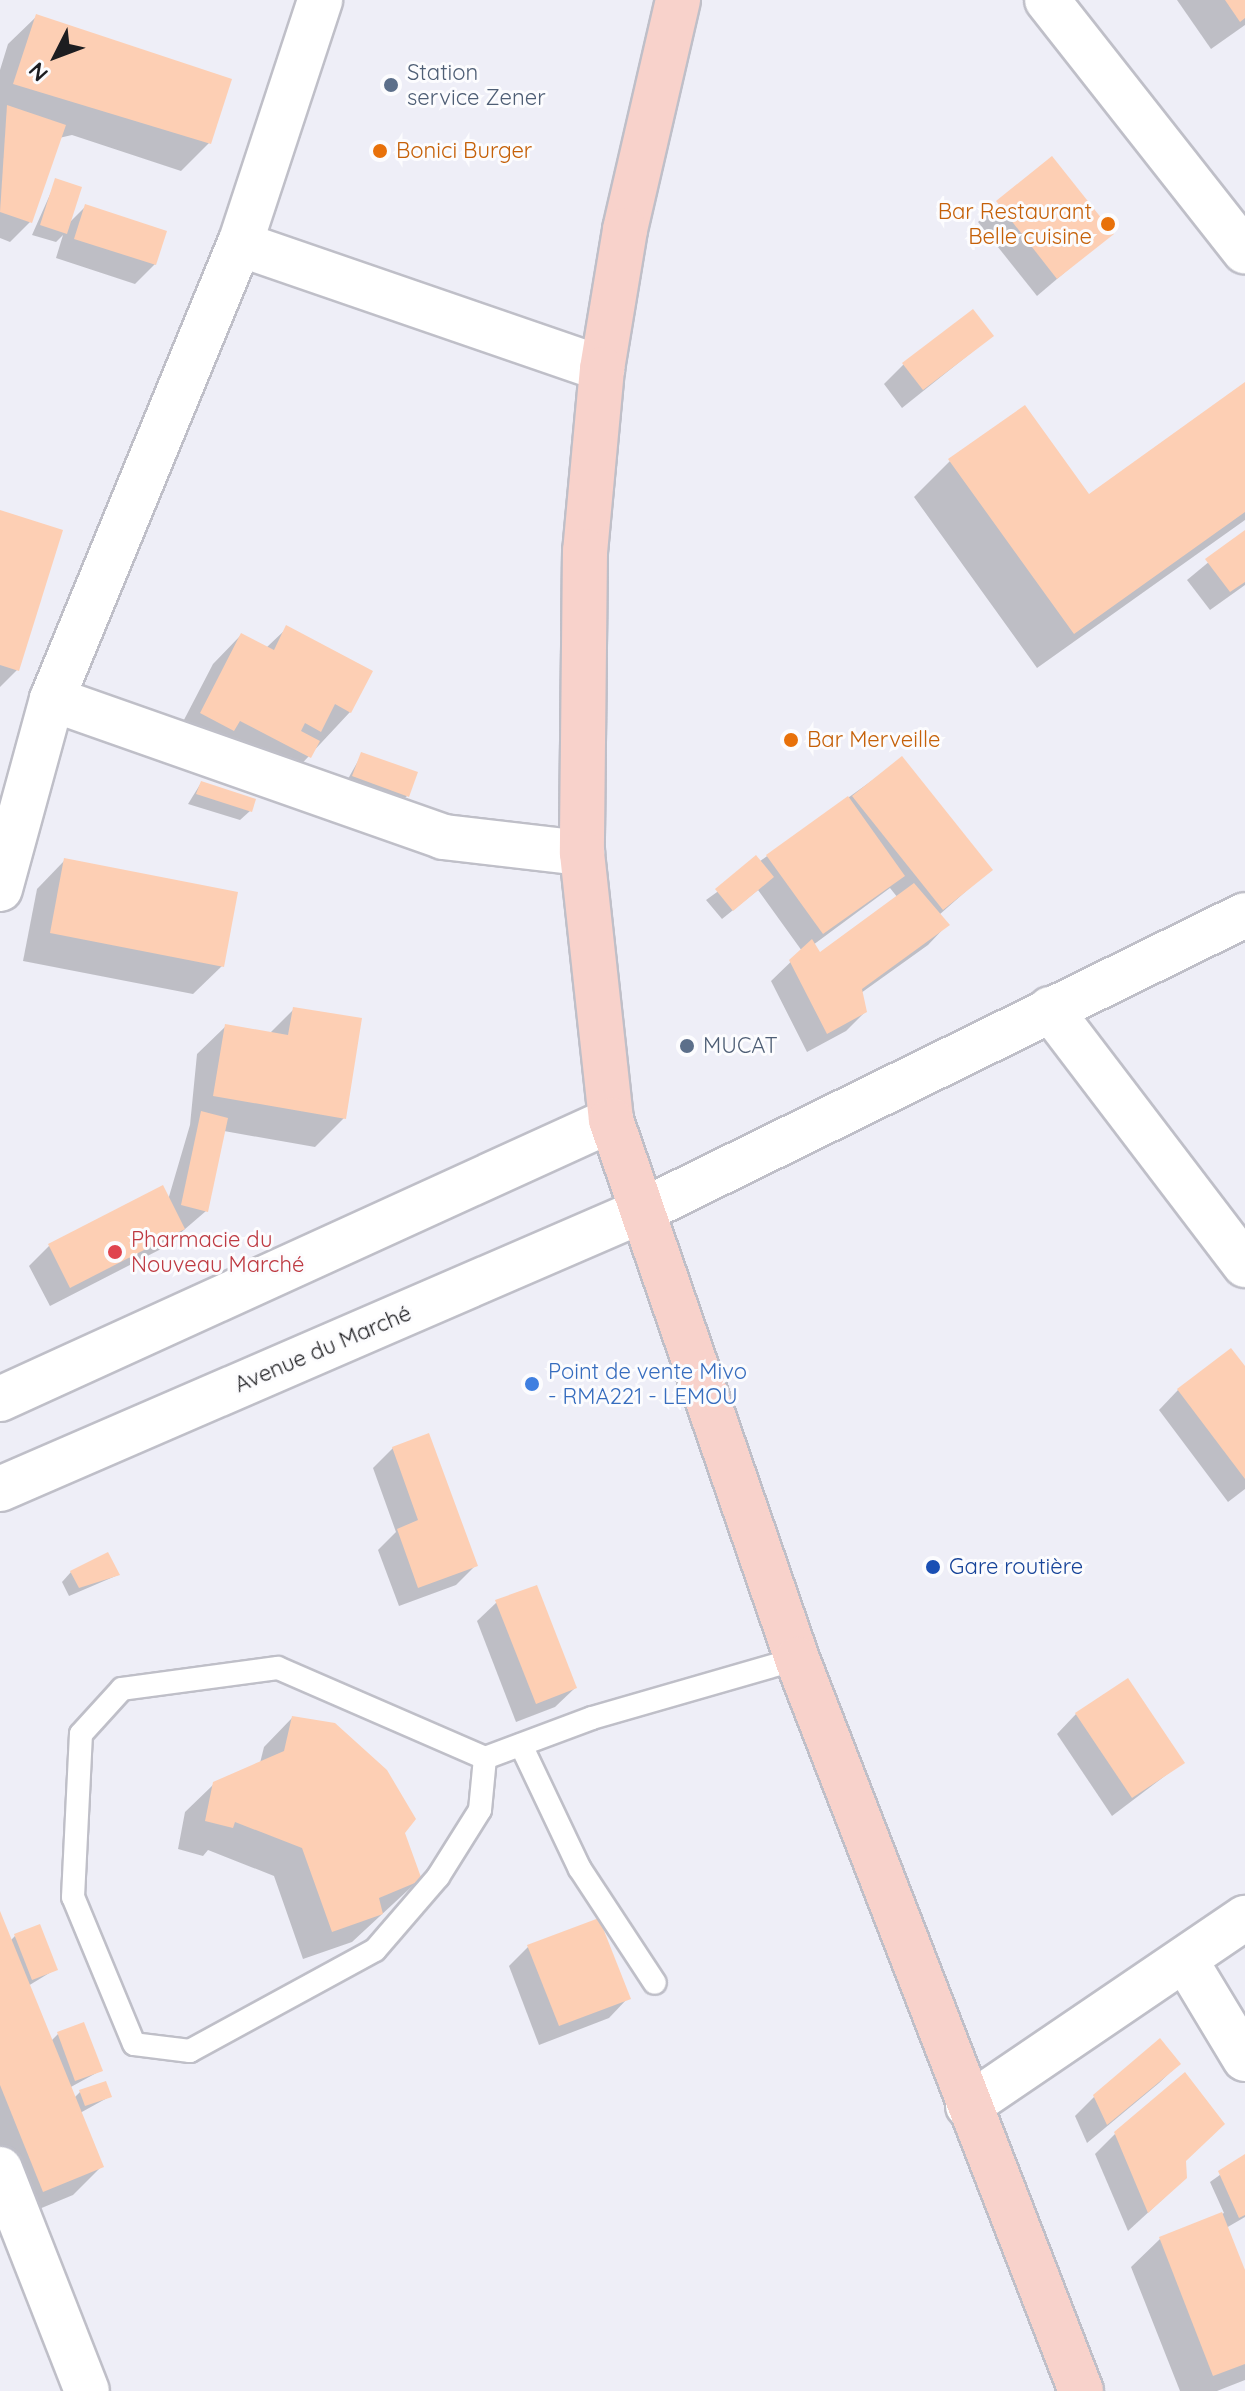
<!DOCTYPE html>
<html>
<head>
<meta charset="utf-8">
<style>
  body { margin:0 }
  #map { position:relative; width:1245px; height:2391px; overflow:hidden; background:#eeeef7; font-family:Quicksand,sans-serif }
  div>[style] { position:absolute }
  .shadow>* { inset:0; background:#0003 }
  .building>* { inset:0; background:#fdcfb4 }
  .roads { filter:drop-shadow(2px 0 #bfbfc8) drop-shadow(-2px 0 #bfbfc8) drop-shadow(0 2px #bfbfc8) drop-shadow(0 -2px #bfbfc8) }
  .service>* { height:22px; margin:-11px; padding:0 11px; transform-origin:11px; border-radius:11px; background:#fff }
  .minor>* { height:44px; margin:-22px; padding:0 22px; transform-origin:22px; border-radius:22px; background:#fff }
  .trunk>* { height:44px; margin:-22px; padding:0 22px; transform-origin:22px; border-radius:22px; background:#f8d2cb }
  .dots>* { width:22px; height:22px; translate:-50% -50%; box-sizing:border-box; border:4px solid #fcfcfe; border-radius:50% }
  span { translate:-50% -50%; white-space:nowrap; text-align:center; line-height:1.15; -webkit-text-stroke:6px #fcfcfe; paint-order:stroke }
  .service-label { font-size:22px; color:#4e5e75 }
  .left { translate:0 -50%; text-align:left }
  .food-label { font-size:22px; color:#c56008 }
  .right { translate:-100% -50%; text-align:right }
  .health-label { font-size:22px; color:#be3a42 }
  .street-label { font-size:22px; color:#1d1d20 }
  .shop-label { font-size:22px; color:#366cbe }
  .transit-label { font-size:22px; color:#164399 }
  .north { position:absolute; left:16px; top:16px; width:80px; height:80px; -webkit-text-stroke:6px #fcfcfe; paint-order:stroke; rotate:228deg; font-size:22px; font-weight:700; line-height:32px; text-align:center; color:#1d1d20 }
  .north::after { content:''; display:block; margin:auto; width:28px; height:36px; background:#1d1d20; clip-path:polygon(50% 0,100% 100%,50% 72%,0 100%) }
</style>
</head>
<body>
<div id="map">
  <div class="shadow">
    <div style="clip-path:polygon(1177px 0,1245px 0,1245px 25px,1211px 49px)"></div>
    <div style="clip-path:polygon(37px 16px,209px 143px,181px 171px,72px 135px,59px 138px,30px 222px,10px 242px,0 238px,0 70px,8px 44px)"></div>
    <div style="clip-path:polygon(1052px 159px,1111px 233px,1037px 296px,978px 222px)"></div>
    <div style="clip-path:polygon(56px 181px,68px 224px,85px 207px,155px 264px,135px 284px,56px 258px,63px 235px,56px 242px,32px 235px)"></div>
    <div style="clip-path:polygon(992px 336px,902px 408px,884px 384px,904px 364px)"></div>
    <div style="clip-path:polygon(1245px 385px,1245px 520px,1037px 668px,914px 497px,950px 461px,1088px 496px)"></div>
    <div style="clip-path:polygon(0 512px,17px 670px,0 687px)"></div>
    <div style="clip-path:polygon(1245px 532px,1245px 585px,1210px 610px,1187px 580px)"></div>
    <div style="clip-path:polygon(287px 628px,350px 712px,281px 786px,173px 741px,213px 664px,241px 635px,266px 648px)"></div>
    <div style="clip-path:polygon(362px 754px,407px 796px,398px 805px,344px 786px)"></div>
    <div style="clip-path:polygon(evenodd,902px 759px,990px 870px,939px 915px,947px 925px,928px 945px,861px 993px,865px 1012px,846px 1031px,807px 1052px,771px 981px,802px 951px,758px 890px,722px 919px,706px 900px,902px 759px,890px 888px,898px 898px,819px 955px,813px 945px,890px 888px)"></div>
    <div style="clip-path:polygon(201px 783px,250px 811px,240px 820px,188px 804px)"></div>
    <div style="clip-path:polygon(65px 860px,222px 966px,193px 994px,23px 961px,37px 889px)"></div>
    <div style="clip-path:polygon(294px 1009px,344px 1118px,315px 1147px,224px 1131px,206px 1211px,163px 1248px,50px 1306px,29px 1266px,49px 1246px,162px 1188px,168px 1200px,190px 1125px,197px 1054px,226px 1026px,269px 1034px)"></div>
    <div style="clip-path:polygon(1245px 1369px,1245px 1489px,1228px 1502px,1159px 1410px,1178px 1390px)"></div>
    <div style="clip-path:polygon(393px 1448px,476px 1565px,456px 1585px,399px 1606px,378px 1550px,396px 1532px,373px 1468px)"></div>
    <div style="clip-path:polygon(71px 1572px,118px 1575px,69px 1596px,62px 1582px)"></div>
    <div style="clip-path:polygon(497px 1602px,575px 1688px,555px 1707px,516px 1722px,477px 1621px)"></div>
    <div style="clip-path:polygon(1076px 1714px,1182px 1763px,1112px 1816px,1057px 1734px)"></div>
    <div style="clip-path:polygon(292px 1718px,402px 1833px,420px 1879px,352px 1942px,303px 1959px,274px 1876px,208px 1850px,203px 1856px,178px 1849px,185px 1812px,214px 1784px,260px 1763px,264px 1747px)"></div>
    <div style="clip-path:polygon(0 1916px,10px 1941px,15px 1936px,56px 1969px,28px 1986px,51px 2041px,58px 2034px,100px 2071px,69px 2088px,74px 2098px,80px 2092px,109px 2097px,80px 2113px,101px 2167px,73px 2195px,15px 2219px,0 2183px)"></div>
    <div style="clip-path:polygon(528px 1947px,628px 1998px,609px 2018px,539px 2045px,509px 1966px)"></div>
    <div style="clip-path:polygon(1179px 2064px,1159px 2083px,1087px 2143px,1075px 2116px,1095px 2096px)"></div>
    <div style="clip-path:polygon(1115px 2134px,1184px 2162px,1165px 2197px,1128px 2231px,1095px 2154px)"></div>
    <div style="clip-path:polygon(1245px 2157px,1245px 2217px,1226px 2228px,1245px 2275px,1245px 2380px,1217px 2391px,1180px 2391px,1131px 2267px,1160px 2239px,1224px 2213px,1210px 2182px)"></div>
  </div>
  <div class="building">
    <div style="clip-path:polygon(1225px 0,1245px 0,1245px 18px,1240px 22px)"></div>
    <div style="clip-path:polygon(36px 14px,232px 79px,211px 144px,13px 84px)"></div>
    <div style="clip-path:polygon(7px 105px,66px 125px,32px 223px,0 212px)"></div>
    <div style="clip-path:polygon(1052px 156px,1114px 234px,1057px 279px,996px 201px)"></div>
    <div style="clip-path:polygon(55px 178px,82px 187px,67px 234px,40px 225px)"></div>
    <div style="clip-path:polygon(85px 204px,167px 231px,156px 265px,74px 239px)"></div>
    <div style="clip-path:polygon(973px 309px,994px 336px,923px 390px,902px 363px)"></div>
    <div style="clip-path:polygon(1245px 382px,1245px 512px,1074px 634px,948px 459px,1025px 405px,1089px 494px)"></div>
    <div style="clip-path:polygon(0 510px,63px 530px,19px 671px,0 665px)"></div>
    <div style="clip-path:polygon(1245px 530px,1245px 582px,1230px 592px,1205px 559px)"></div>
    <div style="clip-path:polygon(286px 625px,373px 671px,351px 713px,335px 704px,321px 732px,305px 723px,301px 731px,320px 741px,311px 758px,240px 721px,234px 731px,200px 713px,241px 633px,274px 650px)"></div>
    <div style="clip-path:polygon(361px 752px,418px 772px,409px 797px,352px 776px)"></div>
    <div style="clip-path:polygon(902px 756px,993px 870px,943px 910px,852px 796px)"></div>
    <div style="clip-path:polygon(201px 781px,256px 799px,252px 812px,196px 794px)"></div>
    <div style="clip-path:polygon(848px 796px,905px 876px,823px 934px,766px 855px)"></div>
    <div style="clip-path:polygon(756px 855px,774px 877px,733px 911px,715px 889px)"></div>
    <div style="clip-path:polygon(64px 858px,238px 892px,224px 967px,50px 933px)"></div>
    <div style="clip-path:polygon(914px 883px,950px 925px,862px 989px,867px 1012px,827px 1034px,789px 960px,812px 939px,820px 952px)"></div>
    <div style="clip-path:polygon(293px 1007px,362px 1018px,346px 1119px,213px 1096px,225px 1024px,288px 1035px)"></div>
    <div style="clip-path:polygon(201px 1111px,228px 1118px,208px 1212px,181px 1205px)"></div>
    <div style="clip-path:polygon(163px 1185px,185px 1229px,70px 1288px,48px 1244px)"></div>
    <div style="clip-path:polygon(1231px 1348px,1245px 1366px,1245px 1479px,1177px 1389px)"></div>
    <div style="clip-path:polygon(429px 1433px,478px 1566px,418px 1588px,397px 1529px,418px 1520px,392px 1447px)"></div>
    <div style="clip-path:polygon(108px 1552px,120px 1575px,79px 1588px,70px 1571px)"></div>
    <div style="clip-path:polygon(537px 1585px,577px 1688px,536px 1704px,495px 1600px)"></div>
    <div style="clip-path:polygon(1128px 1678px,1185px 1763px,1132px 1798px,1075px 1713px)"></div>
    <div style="clip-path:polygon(292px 1716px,335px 1723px,387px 1770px,416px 1819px,405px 1833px,422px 1880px,379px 1898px,383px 1914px,332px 1932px,302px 1848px,235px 1822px,233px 1828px,205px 1821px,213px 1782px,284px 1751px)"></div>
    <div style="clip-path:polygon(0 1911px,104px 2167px,43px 2192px,0 2085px)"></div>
    <div style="clip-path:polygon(599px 1918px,631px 1999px,559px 2026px,527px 1945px)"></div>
    <div style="clip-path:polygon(40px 1924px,58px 1970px,32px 1980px,14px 1934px)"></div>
    <div style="clip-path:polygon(84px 2022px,103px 2071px,75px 2081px,57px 2032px)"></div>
    <div style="clip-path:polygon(1160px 2038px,1181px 2064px,1107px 2125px,1093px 2095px)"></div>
    <div style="clip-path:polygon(1185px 2072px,1225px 2124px,1186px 2161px,1187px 2178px,1148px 2213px,1114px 2132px)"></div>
    <div style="clip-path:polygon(106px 2081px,112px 2097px,85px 2106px,79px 2090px)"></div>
    <div style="clip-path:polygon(1245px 2154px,1245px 2215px,1239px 2218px,1218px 2171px)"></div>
    <div style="clip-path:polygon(1222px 2212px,1245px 2270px,1245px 2364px,1213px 2376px,1159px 2237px)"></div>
  </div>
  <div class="roads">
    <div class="service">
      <div style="left:521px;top:1745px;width:137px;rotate:64.6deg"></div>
      <div style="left:580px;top:1869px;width:136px;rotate:56.7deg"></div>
      <div style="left:485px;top:1758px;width:52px;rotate:95.5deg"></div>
      <div style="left:480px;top:1810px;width:79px;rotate:122.1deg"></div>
      <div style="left:438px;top:1877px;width:96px;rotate:130.8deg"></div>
      <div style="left:375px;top:1950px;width:211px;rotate:151.4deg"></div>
      <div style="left:190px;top:2051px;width:56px;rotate:-172.9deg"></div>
      <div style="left:134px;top:2044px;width:159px;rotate:-112.5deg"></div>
      <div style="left:73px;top:1897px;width:163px;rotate:-87.2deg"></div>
      <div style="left:81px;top:1734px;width:61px;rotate:-47.7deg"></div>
      <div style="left:122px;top:1689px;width:157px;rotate:-7.7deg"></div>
      <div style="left:278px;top:1668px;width:226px;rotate:23.5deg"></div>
      <div style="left:485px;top:1758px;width:114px;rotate:-20.5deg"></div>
      <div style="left:592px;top:1718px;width:213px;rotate:-16.1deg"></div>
    </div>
    <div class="minor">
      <div style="left:1047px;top:0;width:320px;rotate:51.8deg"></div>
      <div style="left:240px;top:244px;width:383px;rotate:19deg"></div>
      <div style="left:52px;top:699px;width:415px;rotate:19.4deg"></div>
      <div style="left:443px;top:837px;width:140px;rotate:6.6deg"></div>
      <div style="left:0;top:889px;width:197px;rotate:-74.7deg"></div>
      <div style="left:52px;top:699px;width:492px;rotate:-67.6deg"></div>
      <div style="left:240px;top:244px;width:257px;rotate:-71.8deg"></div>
      <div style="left:1050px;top:1009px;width:322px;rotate:52.7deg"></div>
      <div style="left:0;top:1399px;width:672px;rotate:-24.54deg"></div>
      <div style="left:0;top:1489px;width:704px;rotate:-23.43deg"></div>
      <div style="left:646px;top:1209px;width:667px;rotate:-26.14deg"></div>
      <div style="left:1187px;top:1963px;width:112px;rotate:58.9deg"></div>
      <div style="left:968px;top:2106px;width:335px;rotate:-34.2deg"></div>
      <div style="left:0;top:2169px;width:238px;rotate:68.6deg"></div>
    </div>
    <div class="trunk">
      <div style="left:678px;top:0;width:236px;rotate:103deg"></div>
      <div style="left:625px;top:230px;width:141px;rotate:99.4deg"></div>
      <div style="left:602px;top:369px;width:183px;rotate:95.3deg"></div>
      <div style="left:585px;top:551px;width:302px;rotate:90.6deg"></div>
      <div style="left:582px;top:853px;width:269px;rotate:83.8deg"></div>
      <div style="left:611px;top:1120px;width:570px;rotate:70.96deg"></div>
      <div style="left:797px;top:1659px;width:785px;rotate:68.79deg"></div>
    </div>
  </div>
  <div class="dots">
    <div style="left:391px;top:85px;background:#5c6f8a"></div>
    <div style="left:380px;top:151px;background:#e8710a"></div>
    <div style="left:1108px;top:224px;background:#e8710a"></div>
    <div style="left:791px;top:740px;background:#e8710a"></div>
    <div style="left:687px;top:1046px;background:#5c6f8a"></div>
    <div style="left:115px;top:1252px;background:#e0444e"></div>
    <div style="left:532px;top:1384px;background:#3f7fe0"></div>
    <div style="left:933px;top:1567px;background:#1a4fb4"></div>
  </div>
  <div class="service-label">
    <span class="left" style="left:407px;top:85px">Station<br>service Zener</span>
    <span class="left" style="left:703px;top:1046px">MUCAT</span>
  </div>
  <div class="food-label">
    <span class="left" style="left:396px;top:151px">Bonici Burger</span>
    <span class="right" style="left:1092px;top:224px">Bar Restaurant<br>Belle cuisine</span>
    <span class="left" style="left:807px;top:740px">Bar Merveille</span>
  </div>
  <div class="health-label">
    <span class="left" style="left:131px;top:1252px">Pharmacie du<br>Nouveau Marché</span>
  </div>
  <div class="street-label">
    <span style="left:323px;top:1349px;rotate:-23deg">Avenue du Marché</span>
  </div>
  <div class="shop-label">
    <span class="left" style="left:548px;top:1384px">Point de vente Mivo<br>- RMA221 - LEMOU</span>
  </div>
  <div class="transit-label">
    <span class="left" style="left:949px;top:1567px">Gare routière</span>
  </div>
  <div class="north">N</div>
</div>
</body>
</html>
